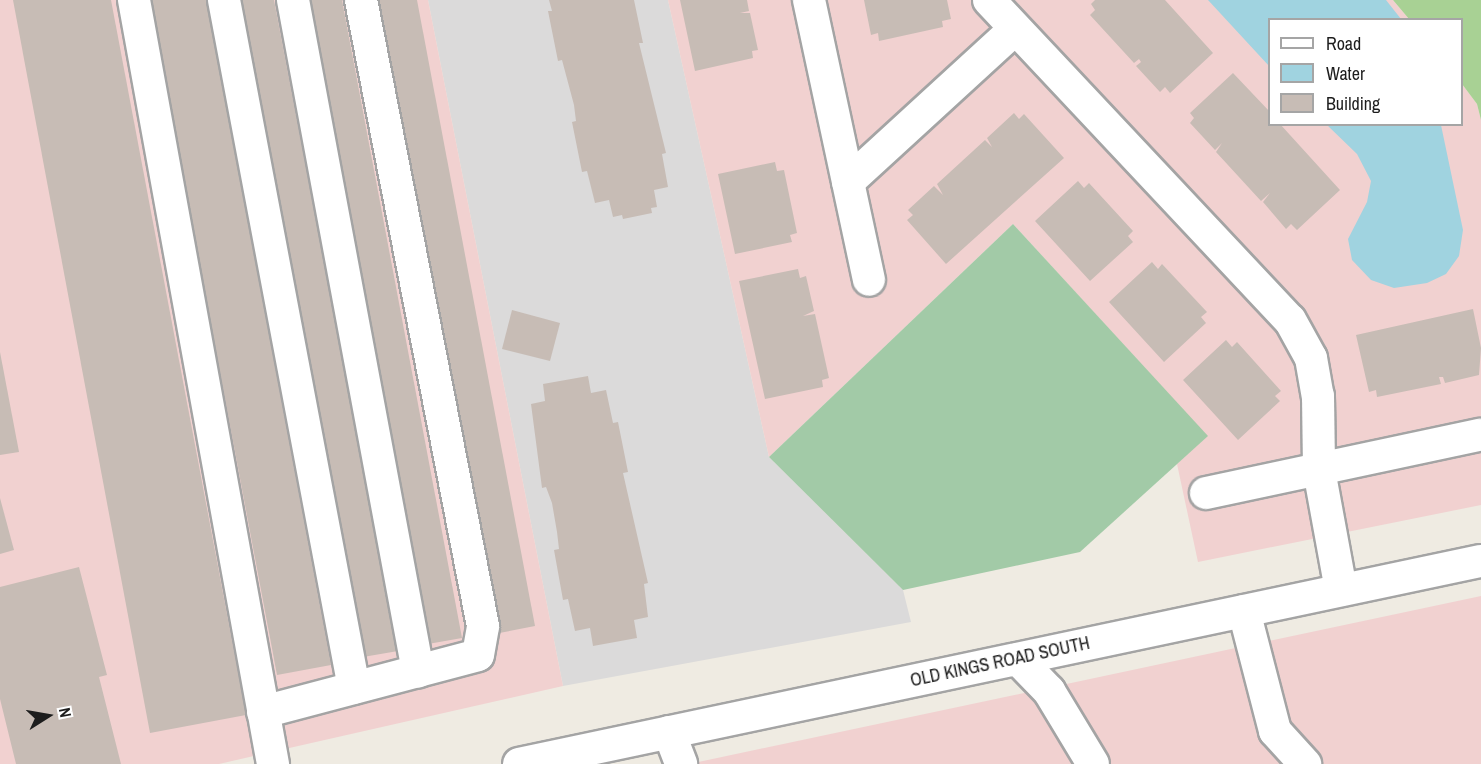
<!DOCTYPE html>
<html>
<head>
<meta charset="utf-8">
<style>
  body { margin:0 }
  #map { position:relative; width:1481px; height:764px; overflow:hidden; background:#efebe2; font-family:"Archivo Narrow",sans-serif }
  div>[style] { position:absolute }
  .residential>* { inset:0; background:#dbdada }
  .commercial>* { inset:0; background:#f1d1d0 }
  .forest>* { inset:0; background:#a8d194 }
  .cemetery>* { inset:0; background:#a2caa7 }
  .water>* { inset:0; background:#a0d3e0 }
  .building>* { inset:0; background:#c7bcb5 }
  .roads { filter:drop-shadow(2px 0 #a4a4a4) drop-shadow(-2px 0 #a4a4a4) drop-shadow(0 2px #a4a4a4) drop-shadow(0 -2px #a4a4a4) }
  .minor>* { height:32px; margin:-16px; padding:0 16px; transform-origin:16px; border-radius:16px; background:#fff }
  span { translate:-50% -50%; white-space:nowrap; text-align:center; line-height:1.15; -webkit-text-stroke:4.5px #fff; paint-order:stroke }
  .street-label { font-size:18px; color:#1d1d1d }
  .legend { position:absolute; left:1268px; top:18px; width:195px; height:108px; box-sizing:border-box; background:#fff; border:2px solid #a5a5a5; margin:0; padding:8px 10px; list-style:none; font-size:18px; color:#1d1d1d }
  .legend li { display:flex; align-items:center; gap:12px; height:30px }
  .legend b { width:30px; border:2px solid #a5a5a5 }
  .north { position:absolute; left:18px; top:686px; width:60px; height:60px; -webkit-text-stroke:4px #fff; paint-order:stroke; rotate:79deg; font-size:16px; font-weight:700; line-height:24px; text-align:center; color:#1d1d1d }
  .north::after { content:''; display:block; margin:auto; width:21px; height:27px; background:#1d1d1d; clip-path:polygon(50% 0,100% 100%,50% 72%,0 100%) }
</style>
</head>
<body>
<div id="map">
  <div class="residential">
    <div style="clip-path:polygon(428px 0,668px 0,769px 457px,903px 590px,911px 622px,563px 686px)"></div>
  </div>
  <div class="commercial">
    <div style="clip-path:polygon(0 0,428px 0,563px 686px,219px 764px,0 764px)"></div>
    <div style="clip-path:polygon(668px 0,1393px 0,1409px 19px,1270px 20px,1270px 124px,1462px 124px,1462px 84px,1477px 104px,1481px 120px,1481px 505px,1198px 562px,1177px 464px,1207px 436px,1013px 224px,769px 457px)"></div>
    <div style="clip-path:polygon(1481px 596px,1481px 764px,689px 764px)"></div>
  </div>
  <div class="forest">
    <div style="clip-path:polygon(1393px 0,1481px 0,1481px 120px,1477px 104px,1462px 84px,1462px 20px,1409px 19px)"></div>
  </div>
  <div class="cemetery">
    <div style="clip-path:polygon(1013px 224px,1208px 436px,1080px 552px,903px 590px,769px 457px)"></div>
  </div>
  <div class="water">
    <div style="clip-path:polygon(1208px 0,1386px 0,1401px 19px,1270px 20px,1269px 66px)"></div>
    <div style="clip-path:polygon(1327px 125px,1441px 125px,1463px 230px,1459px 256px,1446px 274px,1427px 283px,1394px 288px,1371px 280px,1352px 260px,1348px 239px,1367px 202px,1371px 181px,1357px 154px)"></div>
  </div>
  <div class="building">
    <div style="clip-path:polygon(13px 0,111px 0,246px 715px,150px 733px)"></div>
    <div style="clip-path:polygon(150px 0,206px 0,331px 665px,277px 675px)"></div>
    <div style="clip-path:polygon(238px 0,274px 0,398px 651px,363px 657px)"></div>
    <div style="clip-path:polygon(306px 0,342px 0,462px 638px,428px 644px)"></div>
    <div style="clip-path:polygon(375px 0,417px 0,535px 626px,494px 634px)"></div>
    <div style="clip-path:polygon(549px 0,634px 0,643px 43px,639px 43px,666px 153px,662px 154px,668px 187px,654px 190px,657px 207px,651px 208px,652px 213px,623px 219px,622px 215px,613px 217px,609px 200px,595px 203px,587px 171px,582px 172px,572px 122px,576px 121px,574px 105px,562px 60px,558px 61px,548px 11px,552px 11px)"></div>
    <div style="clip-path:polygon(680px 0,747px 0,749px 11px,740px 13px,750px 13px,758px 50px,752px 51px,753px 58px,695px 71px)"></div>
    <div style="clip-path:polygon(864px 0,947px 0,951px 19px,942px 21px,943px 27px,879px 41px,878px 33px,871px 35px)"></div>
    <div style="clip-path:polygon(1095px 0,1165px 0,1213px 53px,1170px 93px,1165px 87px,1160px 92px,1136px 66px,1141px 62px,1139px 59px,1134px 63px,1090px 15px,1095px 10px,1091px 4px)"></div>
    <div style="clip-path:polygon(1233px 73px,1270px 112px,1270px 124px,1280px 124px,1340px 190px,1297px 230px,1291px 224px,1286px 229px,1263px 202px,1270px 193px,1261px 201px,1216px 152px,1222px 143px,1215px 150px,1190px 123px,1194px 118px,1190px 113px)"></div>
    <div style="clip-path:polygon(1014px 113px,1019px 119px,1024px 114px,1064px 158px,946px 264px,907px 220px,913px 215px,908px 210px,934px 186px,943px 195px,937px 184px,985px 140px,992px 147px,987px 138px)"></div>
    <div style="clip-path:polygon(775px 162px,777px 171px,784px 170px,797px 233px,790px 235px,792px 242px,735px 254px,718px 174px)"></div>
    <div style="clip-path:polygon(1078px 181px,1084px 188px,1089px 183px,1133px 231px,1128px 236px,1133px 242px,1090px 281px,1035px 221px)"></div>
    <div style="clip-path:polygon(1152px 262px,1158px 269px,1162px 264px,1207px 312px,1201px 317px,1206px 323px,1164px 362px,1109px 302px)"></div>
    <div style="clip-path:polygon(798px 269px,800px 278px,806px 276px,814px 311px,803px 316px,815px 314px,829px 378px,822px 380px,823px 387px,765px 399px,739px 281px)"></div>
    <div style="clip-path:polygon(1473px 309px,1481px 348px,1479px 375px,1445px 383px,1443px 377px,1439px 377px,1441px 384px,1377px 397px,1376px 390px,1369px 392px,1356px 335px)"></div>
    <div style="clip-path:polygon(512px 310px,560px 323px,550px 361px,502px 349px)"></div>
    <div style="clip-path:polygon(1226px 340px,1232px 347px,1237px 342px,1281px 391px,1275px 396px,1280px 401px,1238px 440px,1183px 380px)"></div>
    <div style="clip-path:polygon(0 352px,19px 452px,0 455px)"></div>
    <div style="clip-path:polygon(588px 376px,591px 393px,606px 390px,613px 423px,618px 422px,628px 472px,623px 473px,648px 583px,644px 584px,648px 617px,634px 620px,637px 638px,593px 646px,590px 628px,575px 631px,568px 599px,563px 600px,554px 550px,559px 549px,557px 532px,552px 503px,546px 487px,542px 488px,531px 404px,545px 401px,543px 384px)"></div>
    <div style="clip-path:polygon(0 498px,14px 550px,0 554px)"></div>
    <div style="clip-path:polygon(79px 567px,107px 675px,99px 677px,121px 764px,16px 764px,0 699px,0 587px)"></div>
  </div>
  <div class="roads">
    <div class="minor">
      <div style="left:134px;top:0;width:777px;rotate:79.69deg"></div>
      <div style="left:224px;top:0;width:700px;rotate:79.3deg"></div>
      <div style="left:293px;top:0;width:683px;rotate:79.45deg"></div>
      <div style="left:809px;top:0;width:286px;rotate:77.9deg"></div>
      <div style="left:989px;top:0;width:439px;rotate:46.8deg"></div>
      <div style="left:1290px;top:320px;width:43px;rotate:61.1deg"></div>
      <div style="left:1311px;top:358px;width:39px;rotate:80deg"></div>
      <div style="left:1318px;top:396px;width:74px;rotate:89.2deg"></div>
      <div style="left:1319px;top:470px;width:122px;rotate:79.6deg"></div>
      <div style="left:848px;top:182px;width:225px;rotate:-42.5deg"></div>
      <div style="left:1206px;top:493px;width:280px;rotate:-12deg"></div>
      <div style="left:1244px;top:611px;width:124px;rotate:75.5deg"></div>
      <div style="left:1275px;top:731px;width:45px;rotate:47.7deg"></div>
      <div style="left:1018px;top:659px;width:45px;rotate:45.9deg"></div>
      <div style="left:1049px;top:691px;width:85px;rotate:58.9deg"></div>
      <div style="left:263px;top:712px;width:222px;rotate:-14.8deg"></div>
      <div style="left:478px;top:655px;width:29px;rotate:-80deg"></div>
      <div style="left:483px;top:626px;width:638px;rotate:-101.03deg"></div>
      <div style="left:669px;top:732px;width:34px;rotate:69deg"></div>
      <div style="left:519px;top:764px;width:983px;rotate:-11.92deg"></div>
    </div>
  </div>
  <div class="street-label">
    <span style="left:1000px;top:662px;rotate:-12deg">OLD KINGS ROAD SOUTH</span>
  </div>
  <ul class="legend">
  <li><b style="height:8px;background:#fff"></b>Road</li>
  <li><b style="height:16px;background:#a0d3e0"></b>Water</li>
  <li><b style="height:16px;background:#c7bcb5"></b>Building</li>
  </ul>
  <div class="north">N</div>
</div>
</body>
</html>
